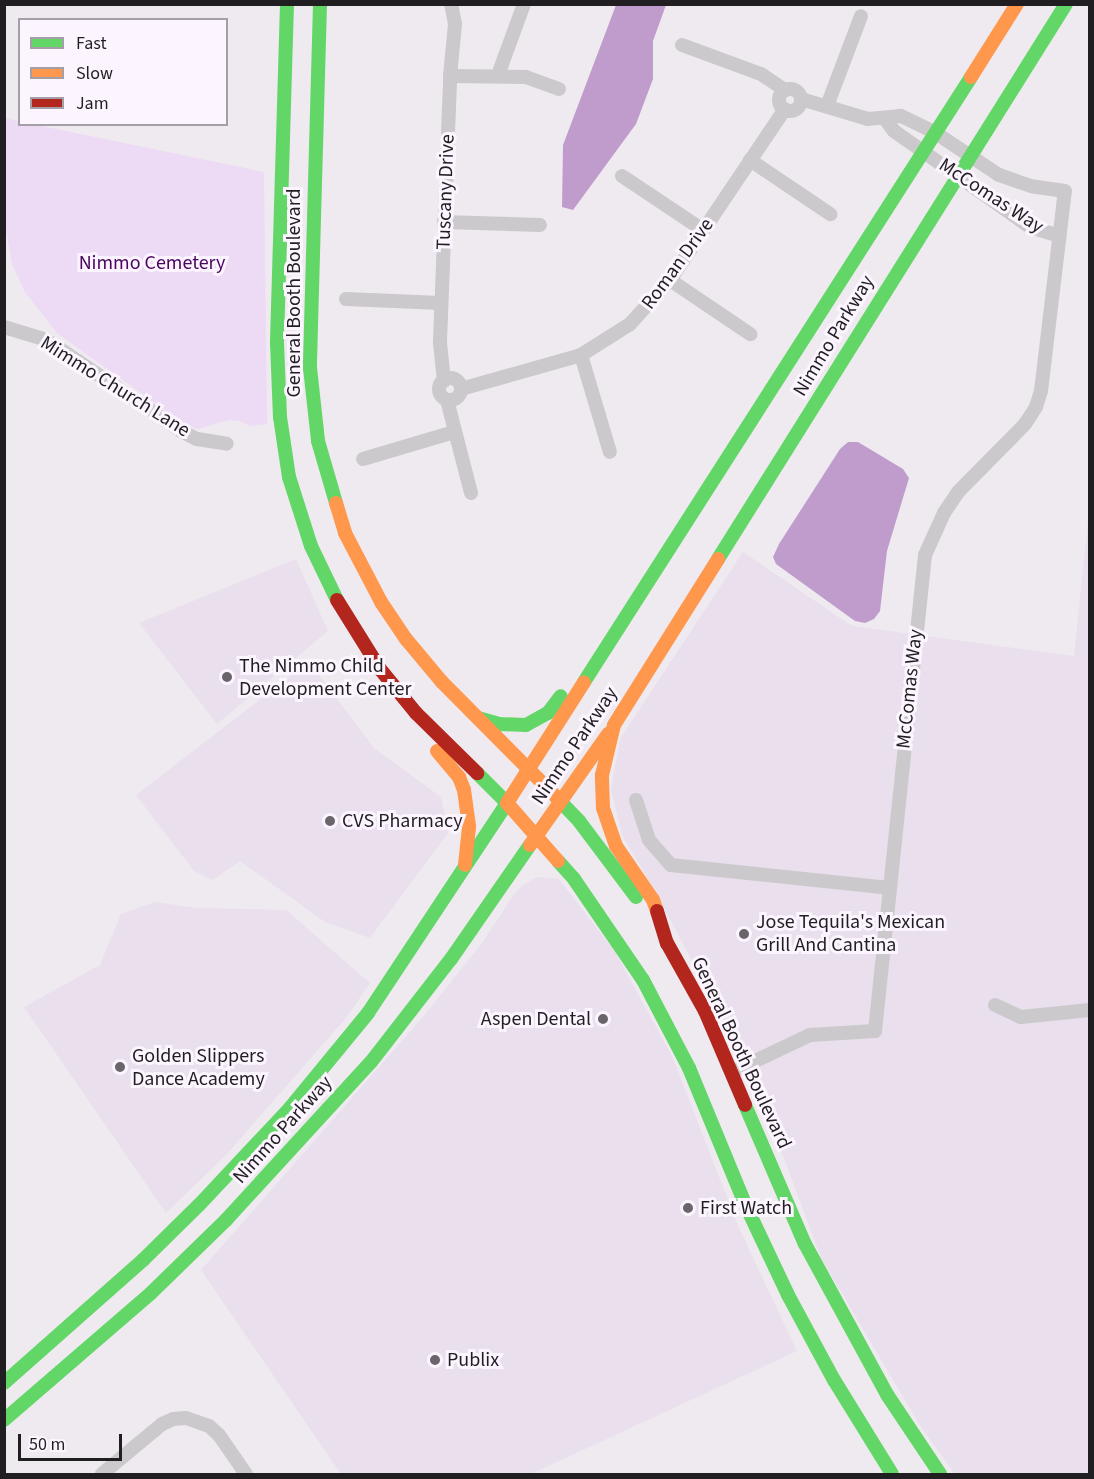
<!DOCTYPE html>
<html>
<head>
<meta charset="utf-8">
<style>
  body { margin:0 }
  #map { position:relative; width:1094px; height:1479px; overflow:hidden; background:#efeaf0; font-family:"Source Sans 3",sans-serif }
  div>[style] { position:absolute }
  .built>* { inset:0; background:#e9dfed }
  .green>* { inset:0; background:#eddaf4 }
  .water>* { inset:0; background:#bf9ccc }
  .street>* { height:14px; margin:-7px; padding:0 7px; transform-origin:7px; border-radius:7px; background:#cbc9cb }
  .street>.ring { margin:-7px; padding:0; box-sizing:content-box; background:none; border:14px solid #cbc9cb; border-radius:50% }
  .fast>* { height:14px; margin:-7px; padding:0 7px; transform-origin:7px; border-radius:7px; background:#63d668 }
  .slow>* { height:14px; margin:-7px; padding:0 7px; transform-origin:7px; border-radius:7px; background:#ff974d }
  .jam>* { height:14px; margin:-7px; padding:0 7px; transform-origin:7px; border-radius:7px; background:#b3261e }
  .dots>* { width:16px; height:16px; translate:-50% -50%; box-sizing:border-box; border:3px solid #fcf5ff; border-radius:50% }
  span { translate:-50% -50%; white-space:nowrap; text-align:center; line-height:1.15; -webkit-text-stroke:6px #fcf5ff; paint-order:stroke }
  .street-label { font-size:20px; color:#211e22 }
  .park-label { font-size:20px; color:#4a065e }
  .poi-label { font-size:20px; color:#211e22 }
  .left { translate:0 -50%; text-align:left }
  .right { translate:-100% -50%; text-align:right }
  .frame { position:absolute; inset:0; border:6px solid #211e22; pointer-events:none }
  .legend { position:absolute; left:18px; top:18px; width:210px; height:108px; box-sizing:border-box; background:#fcf5ff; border:2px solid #a49fa7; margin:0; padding:8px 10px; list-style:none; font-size:18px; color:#211e22 }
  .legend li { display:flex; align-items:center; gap:12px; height:30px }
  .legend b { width:30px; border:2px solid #a49fa7 }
  .scale { position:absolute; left:18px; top:1434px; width:104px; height:27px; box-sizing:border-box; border:3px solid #211e22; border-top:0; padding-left:8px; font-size:18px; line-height:21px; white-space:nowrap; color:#211e22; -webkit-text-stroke:4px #fcf5ff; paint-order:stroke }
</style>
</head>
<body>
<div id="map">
  <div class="built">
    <div style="clip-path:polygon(1089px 511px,1089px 1474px,955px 1474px,921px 1427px,821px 1258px,755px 1080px,654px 889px,622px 835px,611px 789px,620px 739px,743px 552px,852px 626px,1074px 656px)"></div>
    <div style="clip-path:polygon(296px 559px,328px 631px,217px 724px,139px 623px)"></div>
    <div style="clip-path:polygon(309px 662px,374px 748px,441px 797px,448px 833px,370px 938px,325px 922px,240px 861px,213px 880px,194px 871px,136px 795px)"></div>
    <div style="clip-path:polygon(537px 877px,559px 879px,615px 952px,672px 1056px,739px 1228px,797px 1351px,531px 1474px,341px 1474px,201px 1270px,422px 1018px,482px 943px,515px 893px,523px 885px)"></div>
    <div style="clip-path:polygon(155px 902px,197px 908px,286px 910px,370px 983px,346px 1018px,226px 1155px,166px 1213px,24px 1007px,100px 965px,121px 914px)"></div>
  </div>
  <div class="green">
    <div style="clip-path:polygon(4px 118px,19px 121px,20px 124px,37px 125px,264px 172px,267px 424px,250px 426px,240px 421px,229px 420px,197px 429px,183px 423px,57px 333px,25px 292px,12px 264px,5px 225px)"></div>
  </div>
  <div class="water">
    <div style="clip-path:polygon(616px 5px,666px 5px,653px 41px,653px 79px,636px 124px,573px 210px,562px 207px,563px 145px)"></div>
    <div style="clip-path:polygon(848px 442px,858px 442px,903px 469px,909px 478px,887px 551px,880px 611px,874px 619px,865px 623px,855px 621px,776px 564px,773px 557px,779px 544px,840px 449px)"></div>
  </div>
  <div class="street">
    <div style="left:682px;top:45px;width:84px;rotate:20.2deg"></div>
    <div style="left:761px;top:74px;width:29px;rotate:34deg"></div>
    <div style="left:498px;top:75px;width:76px;rotate:-69.9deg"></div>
    <div style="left:450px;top:76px;width:76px;rotate:0.8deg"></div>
    <div style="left:526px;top:77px;width:35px;rotate:20deg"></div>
    <div class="ring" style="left:779px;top:89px;width:8px;height:8px"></div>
    <div style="left:827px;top:106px;width:96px;rotate:-69.3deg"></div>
    <div style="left:885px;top:119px;width:15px;rotate:53deg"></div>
    <div style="left:894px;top:131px;width:166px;rotate:35.2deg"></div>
    <div style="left:1030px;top:227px;width:31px;rotate:17deg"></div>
    <div style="left:750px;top:160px;width:97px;rotate:34deg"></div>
    <div style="left:622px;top:176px;width:97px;rotate:33.7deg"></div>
    <div style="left:444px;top:222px;width:96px;rotate:1.8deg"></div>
    <div style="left:670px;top:280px;width:97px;rotate:34deg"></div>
    <div style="left:346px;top:299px;width:95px;rotate:2.4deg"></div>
    <div style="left:4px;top:327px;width:45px;rotate:16.8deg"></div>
    <div style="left:47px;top:340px;width:162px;rotate:34.2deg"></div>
    <div style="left:181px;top:431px;width:18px;rotate:27deg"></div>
    <div style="left:197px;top:439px;width:30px;rotate:9deg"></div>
    <div style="left:581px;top:355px;width:101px;rotate:73.4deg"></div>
    <div class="ring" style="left:439px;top:378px;width:8px;height:8px"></div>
    <div style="left:444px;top:381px;width:39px;rotate:-96deg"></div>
    <div style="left:440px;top:342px;width:266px;rotate:-87.8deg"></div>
    <div style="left:450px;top:76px;width:52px;rotate:-84.5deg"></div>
    <div style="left:455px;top:24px;width:20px;rotate:-101deg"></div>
    <div style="left:461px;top:389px;width:125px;rotate:-15.8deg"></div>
    <div style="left:581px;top:355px;width:58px;rotate:-32.3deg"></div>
    <div style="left:630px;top:324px;width:59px;rotate:-47.7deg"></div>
    <div style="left:670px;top:280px;width:206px;rotate:-56.1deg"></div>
    <div style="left:447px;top:400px;width:96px;rotate:75.5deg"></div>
    <div style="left:363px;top:459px;width:95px;rotate:-16.5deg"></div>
    <div style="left:636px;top:800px;width:42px;rotate:72deg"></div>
    <div style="left:649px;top:840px;width:33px;rotate:49deg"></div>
    <div style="left:671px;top:865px;width:219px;rotate:6deg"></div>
    <div style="left:995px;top:1005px;width:29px;rotate:25deg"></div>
    <div style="left:1021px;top:1017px;width:69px;rotate:-5.8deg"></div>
    <div style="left:732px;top:1072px;width:86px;rotate:-25.4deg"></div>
    <div style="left:810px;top:1035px;width:65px;rotate:-3.5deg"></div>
    <div style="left:875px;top:1031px;width:479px;rotate:-84deg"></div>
    <div style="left:925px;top:555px;width:46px;rotate:-65.7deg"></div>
    <div style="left:944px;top:513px;width:25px;rotate:-56deg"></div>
    <div style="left:958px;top:492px;width:95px;rotate:-45.4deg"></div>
    <div style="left:1025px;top:424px;width:20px;rotate:-57deg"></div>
    <div style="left:1036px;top:407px;width:17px;rotate:-73deg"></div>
    <div style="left:1041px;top:391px;width:201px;rotate:-83.2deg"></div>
    <div style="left:1065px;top:191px;width:34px;rotate:-172deg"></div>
    <div style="left:1031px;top:186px;width:34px;rotate:-161deg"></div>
    <div style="left:999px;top:175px;width:78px;rotate:-146.5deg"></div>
    <div style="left:934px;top:132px;width:37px;rotate:-154deg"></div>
    <div style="left:901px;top:116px;width:33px;rotate:175deg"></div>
    <div style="left:868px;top:119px;width:70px;rotate:-163.4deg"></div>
    <div style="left:102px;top:1474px;width:78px;rotate:-39.8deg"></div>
    <div style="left:162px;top:1424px;width:12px;rotate:-24deg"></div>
    <div style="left:173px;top:1419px;width:13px;rotate:-4deg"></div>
    <div style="left:186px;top:1418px;width:24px;rotate:19deg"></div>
    <div style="left:209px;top:1426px;width:13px;rotate:42deg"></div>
    <div style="left:219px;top:1435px;width:47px;rotate:55.3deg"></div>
  </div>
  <div class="fast">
    <div style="left:287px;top:4px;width:339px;rotate:91.7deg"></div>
    <div style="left:277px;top:343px;width:74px;rotate:87.7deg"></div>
    <div style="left:280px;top:417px;width:61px;rotate:81.5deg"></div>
    <div style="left:289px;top:477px;width:72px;rotate:72.3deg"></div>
    <div style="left:311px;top:546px;width:60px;rotate:64.3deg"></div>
    <div style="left:320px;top:4px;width:364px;rotate:91.6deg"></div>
    <div style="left:310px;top:368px;width:73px;rotate:83.7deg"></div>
    <div style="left:318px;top:441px;width:65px;rotate:73.8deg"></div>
    <div style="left:718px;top:559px;width:655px;rotate:-57.91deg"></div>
    <div style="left:584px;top:682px;width:718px;rotate:-57.39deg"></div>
    <div style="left:478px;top:718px;width:22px;rotate:16deg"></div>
    <div style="left:499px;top:724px;width:27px;rotate:2deg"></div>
    <div style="left:526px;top:725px;width:25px;rotate:-29deg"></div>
    <div style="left:548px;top:713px;width:21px;rotate:-53deg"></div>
    <div style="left:557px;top:798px;width:32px;rotate:46deg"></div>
    <div style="left:579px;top:821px;width:95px;rotate:53.1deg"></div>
    <div style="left:558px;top:861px;width:24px;rotate:48deg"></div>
    <div style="left:574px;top:879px;width:122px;rotate:55.7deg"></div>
    <div style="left:643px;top:980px;width:99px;rotate:62.4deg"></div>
    <div style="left:689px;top:1068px;width:149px;rotate:67.6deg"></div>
    <div style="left:746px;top:1206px;width:98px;rotate:64.7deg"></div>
    <div style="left:788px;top:1295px;width:97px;rotate:61.6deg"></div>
    <div style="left:834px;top:1380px;width:110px;rotate:58.3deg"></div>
    <div style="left:745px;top:1105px;width:151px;rotate:66.7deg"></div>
    <div style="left:805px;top:1244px;width:173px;rotate:61.4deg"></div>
    <div style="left:888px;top:1396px;width:94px;rotate:56.3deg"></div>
    <div style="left:4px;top:1383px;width:186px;rotate:-41.5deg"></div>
    <div style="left:143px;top:1260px;width:78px;rotate:-44.5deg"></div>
    <div style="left:199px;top:1205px;width:133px;rotate:-46.8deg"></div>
    <div style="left:290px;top:1108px;width:123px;rotate:-50.6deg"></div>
    <div style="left:368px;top:1013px;width:252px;rotate:-56.5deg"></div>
    <div style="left:507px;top:803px;width:42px;rotate:-135deg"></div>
    <div style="left:4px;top:1420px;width:194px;rotate:-40.8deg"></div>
    <div style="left:151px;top:1293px;width:105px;rotate:-44.2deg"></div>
    <div style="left:226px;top:1220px;width:214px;rotate:-47.5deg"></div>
    <div style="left:371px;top:1062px;width:130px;rotate:-52.2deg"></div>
    <div style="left:451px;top:959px;width:139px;rotate:-55.3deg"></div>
  </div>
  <div class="slow">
    <div style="left:971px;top:77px;width:86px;rotate:-57.8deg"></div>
    <div style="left:336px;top:503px;width:31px;rotate:73deg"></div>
    <div style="left:345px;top:533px;width:78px;rotate:62.4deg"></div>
    <div style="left:381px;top:602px;width:45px;rotate:56deg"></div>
    <div style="left:406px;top:639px;width:56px;rotate:50.1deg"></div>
    <div style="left:442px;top:682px;width:163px;rotate:45.2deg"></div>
    <div style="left:437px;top:751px;width:34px;rotate:50deg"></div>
    <div style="left:459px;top:777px;width:14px;rotate:69deg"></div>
    <div style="left:464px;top:790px;width:37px;rotate:82deg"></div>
    <div style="left:469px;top:827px;width:38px;rotate:96deg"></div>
    <div style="left:530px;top:845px;width:136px;rotate:-54.9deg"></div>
    <div style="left:558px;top:861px;width:77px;rotate:-131.3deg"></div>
    <div style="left:507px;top:803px;width:143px;rotate:-57.5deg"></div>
    <div style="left:657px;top:911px;width:12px;rotate:-110deg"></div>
    <div style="left:653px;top:900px;width:65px;rotate:-124.4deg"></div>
    <div style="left:616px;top:846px;width:40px;rotate:-108.9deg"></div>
    <div style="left:603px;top:808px;width:33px;rotate:-92deg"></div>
    <div style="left:602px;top:775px;width:51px;rotate:-76.5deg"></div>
    <div style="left:614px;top:725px;width:196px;rotate:-57.9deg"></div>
  </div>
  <div class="jam">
    <div style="left:337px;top:600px;width:81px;rotate:58.1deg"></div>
    <div style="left:380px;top:669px;width:57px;rotate:50.7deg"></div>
    <div style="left:416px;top:713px;width:86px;rotate:44.5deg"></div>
    <div style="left:657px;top:911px;width:34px;rotate:73deg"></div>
    <div style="left:667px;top:943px;width:78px;rotate:60.8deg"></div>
    <div style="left:705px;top:1011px;width:102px;rotate:66.9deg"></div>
  </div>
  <div class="dots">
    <div style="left:227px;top:677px;background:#69656a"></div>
    <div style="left:330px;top:821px;background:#69656a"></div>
    <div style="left:744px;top:934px;background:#69656a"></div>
    <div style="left:603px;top:1019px;background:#69656a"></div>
    <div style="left:120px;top:1067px;background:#69656a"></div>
    <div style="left:688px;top:1208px;background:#69656a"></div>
    <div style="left:435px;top:1360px;background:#69656a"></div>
  </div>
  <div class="street-label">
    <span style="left:446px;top:192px;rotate:-88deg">Tuscany Drive</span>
    <span style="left:991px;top:196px;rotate:33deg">McComas Way</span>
    <span style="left:678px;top:264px;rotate:-54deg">Roman Drive</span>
    <span style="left:294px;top:293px;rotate:-90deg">General Booth Boulevard</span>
    <span style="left:834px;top:336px;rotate:-59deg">Nimmo Parkway</span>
    <span style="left:115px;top:387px;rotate:32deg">Mimmo Church Lane</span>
    <span style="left:910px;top:689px;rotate:-84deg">McComas Way</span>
    <span style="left:575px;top:746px;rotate:-56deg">Nimmo Parkway</span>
    <span style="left:741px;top:1053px;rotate:65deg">General Booth Boulevard</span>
    <span style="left:283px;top:1130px;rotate:-48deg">Nimmo Parkway</span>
  </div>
  <div class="park-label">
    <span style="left:152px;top:263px">Nimmo Cemetery</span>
  </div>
  <div class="poi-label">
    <span class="left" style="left:239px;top:678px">The Nimmo Child<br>Development Center</span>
    <span class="left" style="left:342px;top:821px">CVS Pharmacy</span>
    <span class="left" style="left:756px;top:934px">Jose Tequila's Mexican<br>Grill And Cantina</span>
    <span class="right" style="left:591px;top:1019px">Aspen Dental</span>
    <span class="left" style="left:132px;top:1068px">Golden Slippers<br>Dance Academy</span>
    <span class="left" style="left:700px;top:1208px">First Watch</span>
    <span class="left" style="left:447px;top:1360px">Publix</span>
  </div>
  <div class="frame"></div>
  <ul class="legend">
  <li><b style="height:8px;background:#63d668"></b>Fast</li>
  <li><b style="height:8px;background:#ff974d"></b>Slow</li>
  <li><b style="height:8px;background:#b3261e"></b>Jam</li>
  </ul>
  <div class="scale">50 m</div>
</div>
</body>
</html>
